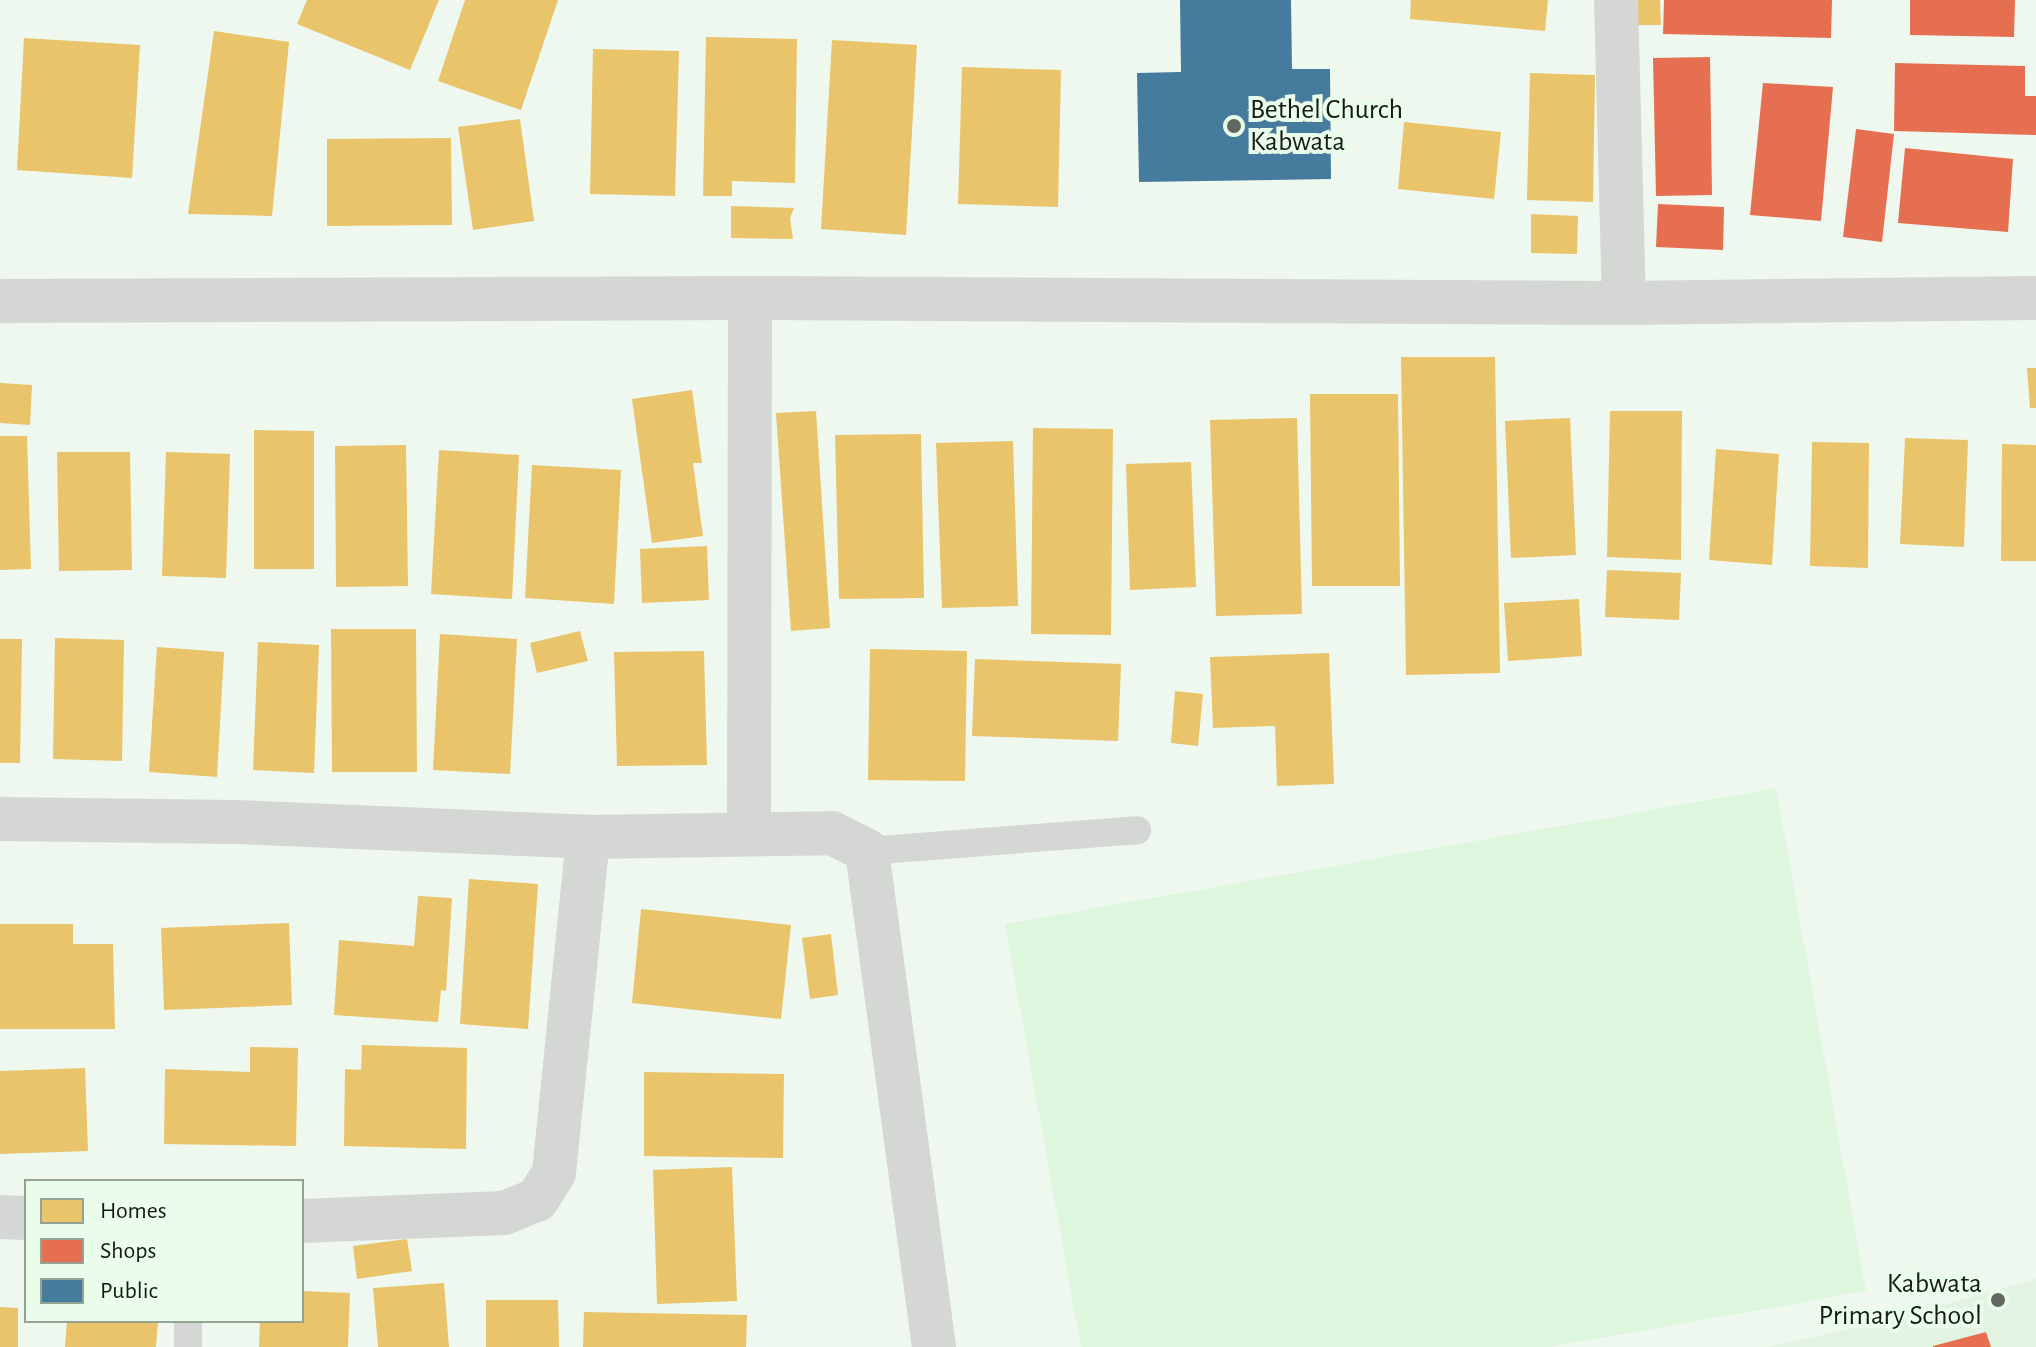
<!DOCTYPE html>
<html>
<head>
<meta charset="utf-8">
<style>
  body { margin:0 }
  #map { position:relative; width:2036px; height:1347px; overflow:hidden; background:#eef8ee; font-family:"Alegreya Sans",sans-serif }
  div>[style] { position:absolute }
  .built>* { inset:0; background:#e2f3e2 }
  .green>* { inset:0; background:#def5de }
  .homes>* { inset:0; background:#e9c46a }
  .shops>* { inset:0; background:#e76f51 }
  .public>* { inset:0; background:#457b9d }
  .service>* { height:28px; margin:-14px; padding:0 14px; transform-origin:14px; border-radius:14px; background:#d4d7d4 }
  .minor>* { height:44px; margin:-22px; padding:0 22px; transform-origin:22px; border-radius:22px; background:#d4d7d4 }
  .dots>* { width:22px; height:22px; translate:-50% -50%; box-sizing:border-box; border:4px solid #eafcea; border-radius:50% }
  span { translate:-50% -50%; white-space:nowrap; text-align:center; line-height:1.15; -webkit-text-stroke:8px #eafcea; paint-order:stroke }
  .poi-label { font-size:28px; color:#141b14 }
  .left { translate:0 -50%; text-align:left }
  .right { translate:-100% -50%; text-align:right }
  .legend { position:absolute; left:24px; top:1179px; width:280px; height:144px; box-sizing:border-box; background:#eafcea; border:2px solid #94a294; margin:0; padding:10px 14px; list-style:none; font-size:24px; color:#141b14 }
  .legend li { display:flex; align-items:center; gap:16px; height:40px }
  .legend b { width:40px; border:2px solid #94a294 }
</style>
</head>
<body>
<div id="map">
  <div class="built">
    <div style="clip-path:polygon(2036px 1279px,2036px 1347px,1767px 1347px,1882px 1322px)"></div>
  </div>
  <div class="green">
    <div style="clip-path:polygon(1776px 788px,1866px 1291px,1549px 1347px,1081px 1347px,1005px 924px)"></div>
  </div>
  <div class="homes">
    <div style="clip-path:polygon(307px 0,439px 0,410px 70px,297px 24px)"></div>
    <div style="clip-path:polygon(465px 0,558px 0,521px 110px,438px 81px)"></div>
    <div style="clip-path:polygon(1411px 0,1548px 0,1545px 31px,1410px 19px)"></div>
    <div style="clip-path:polygon(1634px 0,1660px 0,1661px 25px,1635px 25px)"></div>
    <div style="clip-path:polygon(214px 31px,289px 42px,272px 216px,188px 214px)"></div>
    <div style="clip-path:polygon(706px 37px,797px 39px,795px 183px,732px 181px,732px 196px,703px 196px)"></div>
    <div style="clip-path:polygon(24px 38px,140px 45px,132px 178px,17px 170px)"></div>
    <div style="clip-path:polygon(832px 40px,917px 45px,906px 235px,821px 229px)"></div>
    <div style="clip-path:polygon(593px 49px,679px 51px,675px 196px,590px 194px)"></div>
    <div style="clip-path:polygon(962px 67px,1061px 70px,1058px 207px,958px 204px)"></div>
    <div style="clip-path:polygon(1530px 73px,1595px 75px,1593px 202px,1527px 200px)"></div>
    <div style="clip-path:polygon(520px 119px,534px 221px,473px 230px,458px 127px)"></div>
    <div style="clip-path:polygon(1404px 122px,1501px 132px,1494px 199px,1398px 189px)"></div>
    <div style="clip-path:polygon(451px 138px,452px 225px,327px 226px,327px 139px)"></div>
    <div style="clip-path:polygon(731px 206px,794px 208px,790px 218px,793px 239px,731px 238px)"></div>
    <div style="clip-path:polygon(1531px 214px,1578px 216px,1577px 254px,1531px 253px)"></div>
    <div style="clip-path:polygon(1401px 357px,1495px 357px,1500px 673px,1406px 675px)"></div>
    <div style="clip-path:polygon(2027px 368px,2036px 368px,2036px 408px,2030px 408px)"></div>
    <div style="clip-path:polygon(0 383px,32px 385px,30px 425px,0 423px)"></div>
    <div style="clip-path:polygon(692px 390px,702px 463px,693px 463px,703px 536px,652px 543px,632px 399px)"></div>
    <div style="clip-path:polygon(1310px 394px,1398px 394px,1400px 586px,1312px 586px)"></div>
    <div style="clip-path:polygon(816px 411px,830px 628px,791px 631px,776px 413px)"></div>
    <div style="clip-path:polygon(1610px 411px,1682px 411px,1681px 560px,1607px 557px)"></div>
    <div style="clip-path:polygon(1297px 418px,1302px 614px,1216px 616px,1210px 420px)"></div>
    <div style="clip-path:polygon(1570px 418px,1576px 555px,1511px 558px,1505px 421px)"></div>
    <div style="clip-path:polygon(1033px 428px,1113px 429px,1111px 635px,1031px 634px)"></div>
    <div style="clip-path:polygon(254px 430px,314px 431px,314px 569px,254px 569px)"></div>
    <div style="clip-path:polygon(921px 434px,924px 598px,839px 599px,835px 435px)"></div>
    <div style="clip-path:polygon(0 436px,27px 436px,31px 569px,0 570px)"></div>
    <div style="clip-path:polygon(1905px 438px,1968px 440px,1964px 547px,1900px 544px)"></div>
    <div style="clip-path:polygon(1013px 441px,1018px 606px,942px 608px,936px 443px)"></div>
    <div style="clip-path:polygon(1812px 442px,1869px 443px,1868px 568px,1810px 566px)"></div>
    <div style="clip-path:polygon(2002px 444px,2036px 445px,2036px 561px,2001px 561px)"></div>
    <div style="clip-path:polygon(406px 445px,408px 586px,336px 587px,335px 446px)"></div>
    <div style="clip-path:polygon(1716px 449px,1779px 454px,1772px 565px,1709px 560px)"></div>
    <div style="clip-path:polygon(439px 450px,519px 455px,512px 599px,431px 594px)"></div>
    <div style="clip-path:polygon(57px 452px,130px 452px,132px 570px,59px 571px)"></div>
    <div style="clip-path:polygon(166px 452px,230px 454px,226px 578px,162px 576px)"></div>
    <div style="clip-path:polygon(1191px 462px,1196px 587px,1130px 590px,1126px 464px)"></div>
    <div style="clip-path:polygon(532px 465px,621px 470px,614px 604px,525px 598px)"></div>
    <div style="clip-path:polygon(707px 546px,709px 600px,642px 603px,640px 549px)"></div>
    <div style="clip-path:polygon(1607px 570px,1681px 573px,1679px 620px,1605px 617px)"></div>
    <div style="clip-path:polygon(1579px 599px,1582px 656px,1508px 661px,1504px 603px)"></div>
    <div style="clip-path:polygon(331px 629px,416px 629px,417px 772px,332px 772px)"></div>
    <div style="clip-path:polygon(580px 631px,588px 661px,537px 673px,530px 643px)"></div>
    <div style="clip-path:polygon(440px 634px,517px 639px,510px 774px,433px 770px)"></div>
    <div style="clip-path:polygon(55px 638px,124px 640px,122px 761px,53px 759px)"></div>
    <div style="clip-path:polygon(0 639px,22px 639px,20px 763px,0 763px)"></div>
    <div style="clip-path:polygon(258px 642px,319px 645px,314px 773px,253px 770px)"></div>
    <div style="clip-path:polygon(157px 647px,224px 652px,217px 777px,149px 772px)"></div>
    <div style="clip-path:polygon(870px 649px,967px 651px,965px 781px,868px 780px)"></div>
    <div style="clip-path:polygon(704px 651px,707px 765px,617px 766px,614px 652px)"></div>
    <div style="clip-path:polygon(1329px 653px,1334px 784px,1277px 786px,1275px 726px,1213px 728px,1210px 657px)"></div>
    <div style="clip-path:polygon(975px 659px,1121px 664px,1118px 741px,972px 736px)"></div>
    <div style="clip-path:polygon(1175px 691px,1203px 694px,1198px 746px,1171px 743px)"></div>
    <div style="clip-path:polygon(469px 879px,538px 884px,528px 1029px,460px 1024px)"></div>
    <div style="clip-path:polygon(418px 896px,452px 898px,446px 991px,441px 990px,438px 1022px,334px 1015px,339px 940px,414px 946px)"></div>
    <div style="clip-path:polygon(641px 909px,791px 925px,781px 1019px,632px 1003px)"></div>
    <div style="clip-path:polygon(289px 923px,292px 1005px,164px 1010px,161px 928px)"></div>
    <div style="clip-path:polygon(0 924px,73px 924px,73px 944px,113px 944px,115px 1029px,0 1029px)"></div>
    <div style="clip-path:polygon(831px 934px,838px 995px,810px 999px,802px 938px)"></div>
    <div style="clip-path:polygon(362px 1045px,467px 1048px,466px 1149px,344px 1146px,345px 1069px,361px 1070px)"></div>
    <div style="clip-path:polygon(250px 1047px,298px 1048px,296px 1146px,164px 1144px,165px 1069px,250px 1072px)"></div>
    <div style="clip-path:polygon(85px 1068px,88px 1151px,0 1154px,0 1071px)"></div>
    <div style="clip-path:polygon(644px 1072px,784px 1074px,783px 1158px,644px 1156px)"></div>
    <div style="clip-path:polygon(732px 1167px,737px 1301px,657px 1304px,653px 1170px)"></div>
    <div style="clip-path:polygon(407px 1239px,412px 1271px,357px 1279px,353px 1246px)"></div>
    <div style="clip-path:polygon(444px 1283px,449px 1347px,378px 1347px,373px 1288px)"></div>
    <div style="clip-path:polygon(302px 1291px,350px 1293px,348px 1347px,259px 1347px,260px 1321px,302px 1321px)"></div>
    <div style="clip-path:polygon(486px 1300px,558px 1300px,559px 1347px,486px 1347px)"></div>
    <div style="clip-path:polygon(0 1307px,18px 1308px,18px 1347px,0 1347px)"></div>
    <div style="clip-path:polygon(584px 1312px,747px 1315px,746px 1347px,583px 1347px)"></div>
    <div style="clip-path:polygon(67px 1321px,158px 1321px,156px 1347px,65px 1347px)"></div>
  </div>
  <div class="shops">
    <div style="clip-path:polygon(1664px 0,1832px 0,1831px 38px,1663px 34px)"></div>
    <div style="clip-path:polygon(1910px 0,2015px 0,2014px 37px,1910px 35px)"></div>
    <div style="clip-path:polygon(1710px 57px,1712px 195px,1656px 196px,1653px 58px)"></div>
    <div style="clip-path:polygon(1895px 63px,2025px 66px,2025px 96px,2036px 96px,2036px 135px,1894px 131px)"></div>
    <div style="clip-path:polygon(1763px 83px,1833px 87px,1821px 221px,1750px 215px)"></div>
    <div style="clip-path:polygon(1856px 129px,1894px 134px,1882px 242px,1843px 237px)"></div>
    <div style="clip-path:polygon(1905px 148px,2013px 159px,2008px 232px,1898px 223px)"></div>
    <div style="clip-path:polygon(1658px 204px,1724px 207px,1723px 250px,1656px 247px)"></div>
    <div style="clip-path:polygon(1986px 1332px,1991px 1347px,1933px 1347px,1933px 1346px)"></div>
  </div>
  <div class="public">
    <div style="clip-path:polygon(1180px 0,1291px 0,1292px 69px,1330px 69px,1331px 179px,1139px 182px,1137px 73px,1181px 72px)"></div>
  </div>
  <div class="service">
    <div style="left:867px;top:851px;width:271px;rotate:-4.4deg"></div>
    <div style="left:188px;top:1347px;width:26px;rotate:-90deg"></div>
  </div>
  <div class="minor">
    <div style="left:1616px;top:0;width:303px;rotate:88.5deg"></div>
    <div style="left:0;top:301px;width:750px;rotate:-0.23deg"></div>
    <div style="left:750px;top:298px;width:874px;rotate:0.33deg"></div>
    <div style="left:1624px;top:303px;width:412px;rotate:-0.7deg"></div>
    <div style="left:0;top:819px;width:236px;rotate:0.7deg"></div>
    <div style="left:236px;top:822px;width:352px;rotate:2.4deg"></div>
    <div style="left:588px;top:837px;width:244px;rotate:-0.9deg"></div>
    <div style="left:832px;top:833px;width:39px;rotate:27deg"></div>
    <div style="left:867px;top:851px;width:501px;rotate:82.31deg"></div>
    <div style="left:749px;top:832px;width:534px;rotate:-89.89deg"></div>
    <div style="left:0;top:1217px;width:26px;rotate:2deg"></div>
    <div style="left:302px;top:1221px;width:202px;rotate:-2.3deg"></div>
    <div style="left:504px;top:1213px;width:35px;rotate:-22deg"></div>
    <div style="left:537px;top:1200px;width:32px;rotate:-58deg"></div>
    <div style="left:554px;top:1173px;width:338px;rotate:-84.2deg"></div>
  </div>
  <div class="dots">
    <div style="left:1234px;top:126px;background:#606860"></div>
    <div style="left:1998px;top:1300px;background:#606860"></div>
  </div>
  <div class="poi-label">
    <span class="left" style="left:1250px;top:126px">Bethel Church<br>Kabwata</span>
    <span class="right" style="left:1982px;top:1300px">Kabwata<br>Primary School</span>
  </div>
  <ul class="legend">
  <li><b style="height:22px;background:#e9c46a"></b>Homes</li>
  <li><b style="height:22px;background:#e76f51"></b>Shops</li>
  <li><b style="height:22px;background:#457b9d"></b>Public</li>
  </ul>
</div>
</body>
</html>
